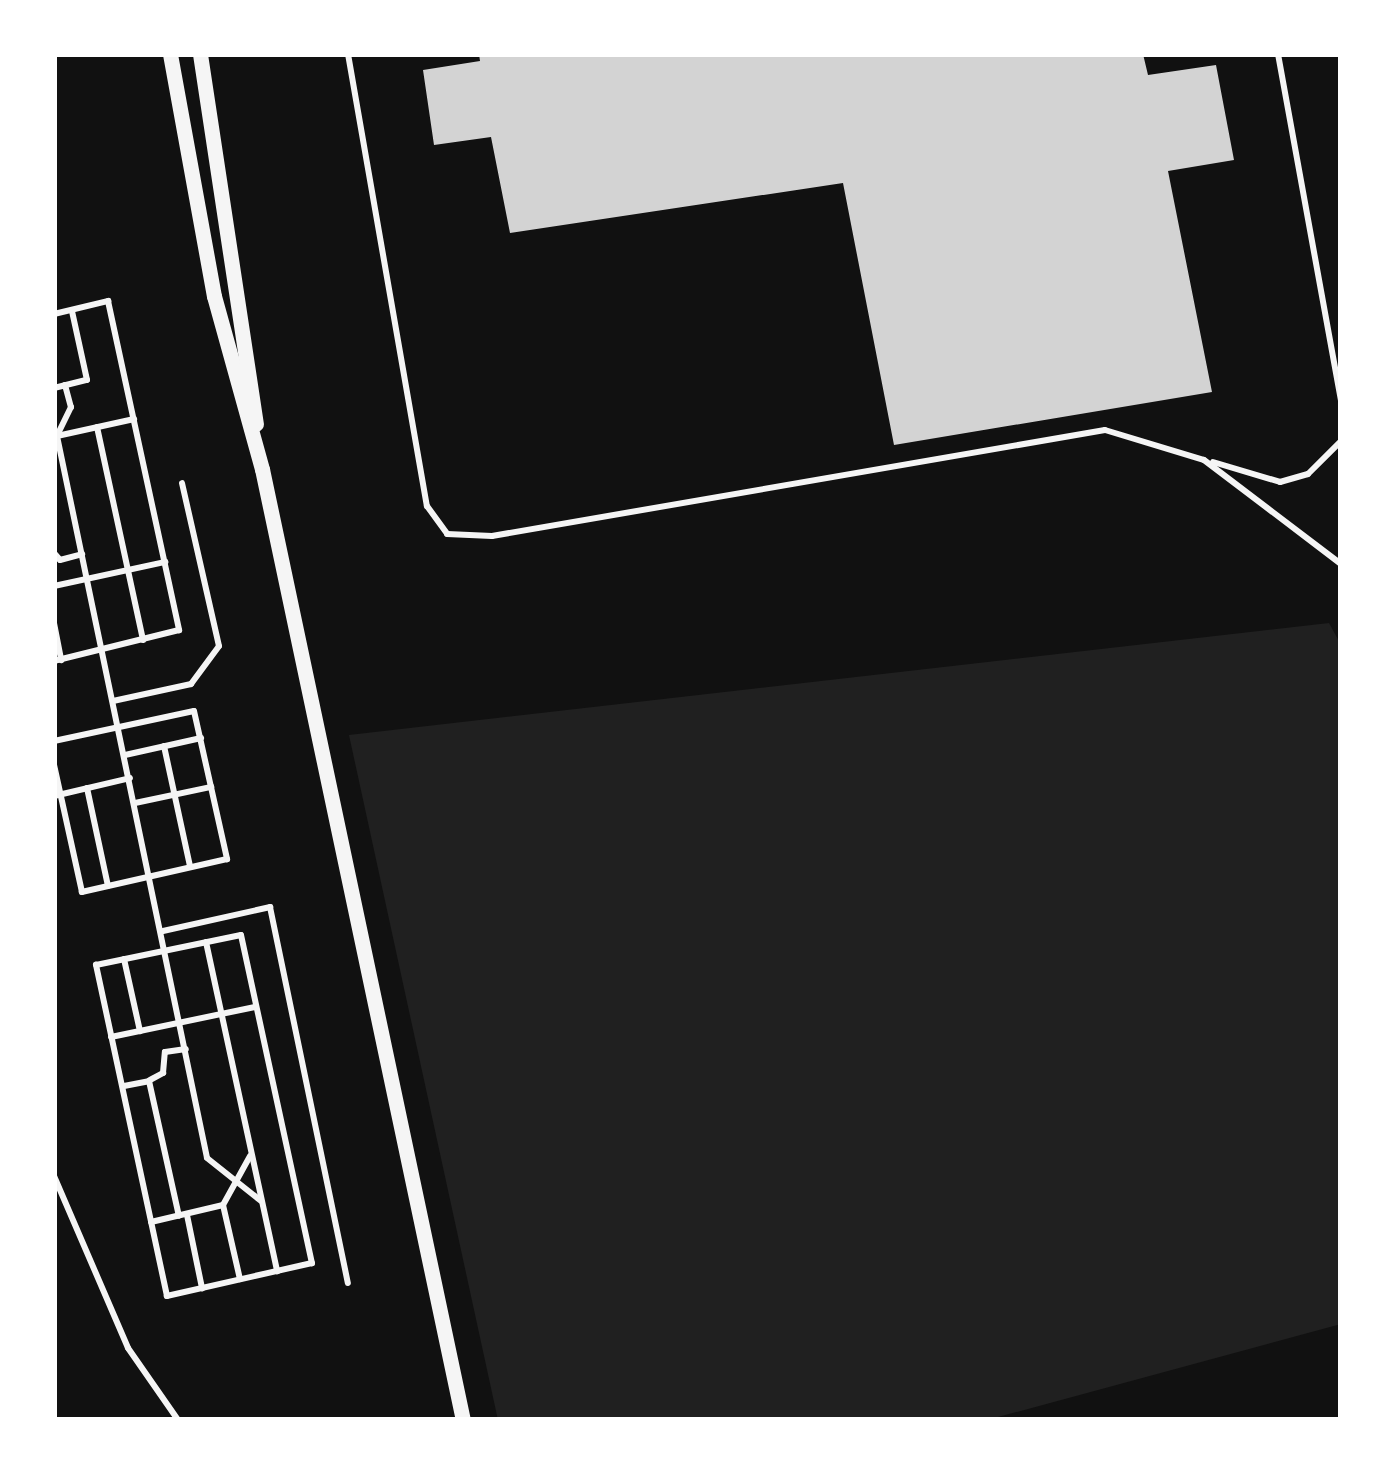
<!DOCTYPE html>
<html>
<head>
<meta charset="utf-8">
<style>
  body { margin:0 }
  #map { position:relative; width:1395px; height:1474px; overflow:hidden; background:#111; font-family:"PT Sans Narrow",sans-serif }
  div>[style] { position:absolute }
  .green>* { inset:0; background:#202020 }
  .building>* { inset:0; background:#d3d3d3 }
  .service>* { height:6px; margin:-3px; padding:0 3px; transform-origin:3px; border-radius:3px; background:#f5f5f5 }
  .secondary>* { height:15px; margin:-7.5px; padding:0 7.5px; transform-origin:7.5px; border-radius:7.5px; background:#f5f5f5 }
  span { translate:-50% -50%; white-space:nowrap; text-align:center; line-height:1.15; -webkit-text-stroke:12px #fff; paint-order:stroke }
  .frame { position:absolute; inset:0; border:57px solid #fff; pointer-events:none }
</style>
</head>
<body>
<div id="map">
  <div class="green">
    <div style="clip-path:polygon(1329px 623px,1341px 645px,1341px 1324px,987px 1420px,498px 1420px,349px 735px)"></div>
  </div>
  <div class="building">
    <div style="clip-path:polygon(479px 54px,1143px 54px,1148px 75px,1216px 65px,1234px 160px,1168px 171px,1212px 392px,894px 445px,843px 183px,510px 233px,491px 137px,434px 145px,423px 70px,480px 61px)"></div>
  </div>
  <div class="service">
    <div style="left:348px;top:54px;width:459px;rotate:80.1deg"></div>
    <div style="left:427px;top:506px;width:34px;rotate:54deg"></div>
    <div style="left:447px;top:534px;width:45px;rotate:2.5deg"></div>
    <div style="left:492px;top:536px;width:622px;rotate:-9.81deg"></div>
    <div style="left:1105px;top:430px;width:103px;rotate:16.9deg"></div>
    <div style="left:1204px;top:460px;width:172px;rotate:37.2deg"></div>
    <div style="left:1278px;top:54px;width:352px;rotate:79.7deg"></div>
    <div style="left:54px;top:314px;width:56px;rotate:-13.5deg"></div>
    <div style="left:108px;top:301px;width:337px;rotate:77.8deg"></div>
    <div style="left:179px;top:630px;width:129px;rotate:166.1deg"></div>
    <div style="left:65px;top:385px;width:23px;rotate:75deg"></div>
    <div style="left:71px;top:407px;width:32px;rotate:116deg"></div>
    <div style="left:57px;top:436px;width:737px;rotate:78.26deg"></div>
    <div style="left:207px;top:1158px;width:69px;rotate:38.5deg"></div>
    <div style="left:54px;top:388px;width:34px;rotate:-14deg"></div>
    <div style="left:87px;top:380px;width:71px;rotate:-102.3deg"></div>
    <div style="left:97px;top:427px;width:218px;rotate:77.8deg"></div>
    <div style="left:57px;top:436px;width:79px;rotate:-12.4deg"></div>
    <div style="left:1213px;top:462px;width:70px;rotate:16.6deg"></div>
    <div style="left:1280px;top:482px;width:29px;rotate:-16deg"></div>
    <div style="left:1308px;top:474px;width:47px;rotate:-45deg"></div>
    <div style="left:54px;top:553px;width:9px;rotate:49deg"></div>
    <div style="left:60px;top:560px;width:23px;rotate:-15deg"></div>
    <div style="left:54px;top:586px;width:114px;rotate:-12.2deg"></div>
    <div style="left:54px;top:623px;width:38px;rotate:79deg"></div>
    <div style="left:113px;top:701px;width:80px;rotate:-12.3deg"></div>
    <div style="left:191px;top:684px;width:47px;rotate:-53.6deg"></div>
    <div style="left:219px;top:646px;width:167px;rotate:-102.8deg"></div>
    <div style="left:54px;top:741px;width:143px;rotate:-12.1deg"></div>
    <div style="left:194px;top:711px;width:152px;rotate:77.4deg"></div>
    <div style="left:227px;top:859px;width:149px;rotate:167.2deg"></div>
    <div style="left:82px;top:892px;width:130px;rotate:-102.4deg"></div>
    <div style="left:164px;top:746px;width:123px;rotate:77.8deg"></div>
    <div style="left:125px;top:755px;width:78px;rotate:-12.6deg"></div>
    <div style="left:87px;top:788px;width:100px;rotate:77.9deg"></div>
    <div style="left:54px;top:796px;width:78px;rotate:-13.3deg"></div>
    <div style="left:135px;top:803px;width:78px;rotate:-11.9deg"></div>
    <div style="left:163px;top:931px;width:110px;rotate:-12.6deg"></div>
    <div style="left:270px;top:907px;width:384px;rotate:78.3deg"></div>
    <div style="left:241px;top:935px;width:336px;rotate:77.8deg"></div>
    <div style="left:312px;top:1263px;width:149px;rotate:167.2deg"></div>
    <div style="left:167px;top:1296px;width:339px;rotate:-102.1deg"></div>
    <div style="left:96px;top:965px;width:148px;rotate:-11.7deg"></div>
    <div style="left:206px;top:942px;width:337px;rotate:77.8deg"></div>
    <div style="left:124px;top:959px;width:74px;rotate:77.5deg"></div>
    <div style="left:111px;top:1037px;width:147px;rotate:-11.8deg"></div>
    <div style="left:150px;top:1080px;width:15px;rotate:-28deg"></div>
    <div style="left:163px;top:1073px;width:21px;rotate:-85deg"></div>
    <div style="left:165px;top:1052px;width:21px;rotate:-8deg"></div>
    <div style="left:124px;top:1086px;width:25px;rotate:-11deg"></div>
    <div style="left:149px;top:1081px;width:138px;rotate:77.5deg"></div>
    <div style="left:54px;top:1176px;width:187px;rotate:66.7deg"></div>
    <div style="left:128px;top:1348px;width:88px;rotate:55.2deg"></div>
    <div style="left:223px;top:1205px;width:56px;rotate:-61.1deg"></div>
    <div style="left:187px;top:1215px;width:75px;rotate:78.4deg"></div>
    <div style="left:151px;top:1222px;width:74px;rotate:-13.3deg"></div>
    <div style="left:223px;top:1205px;width:76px;rotate:77.1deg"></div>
  </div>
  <div class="secondary">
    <div style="left:170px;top:54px;width:246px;rotate:79.7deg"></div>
    <div style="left:214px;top:296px;width:180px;rotate:74.5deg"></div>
    <div style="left:262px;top:469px;width:972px;rotate:78.07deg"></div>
    <div style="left:200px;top:54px;width:374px;rotate:81.4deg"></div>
  </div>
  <div class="frame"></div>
</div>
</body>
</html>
